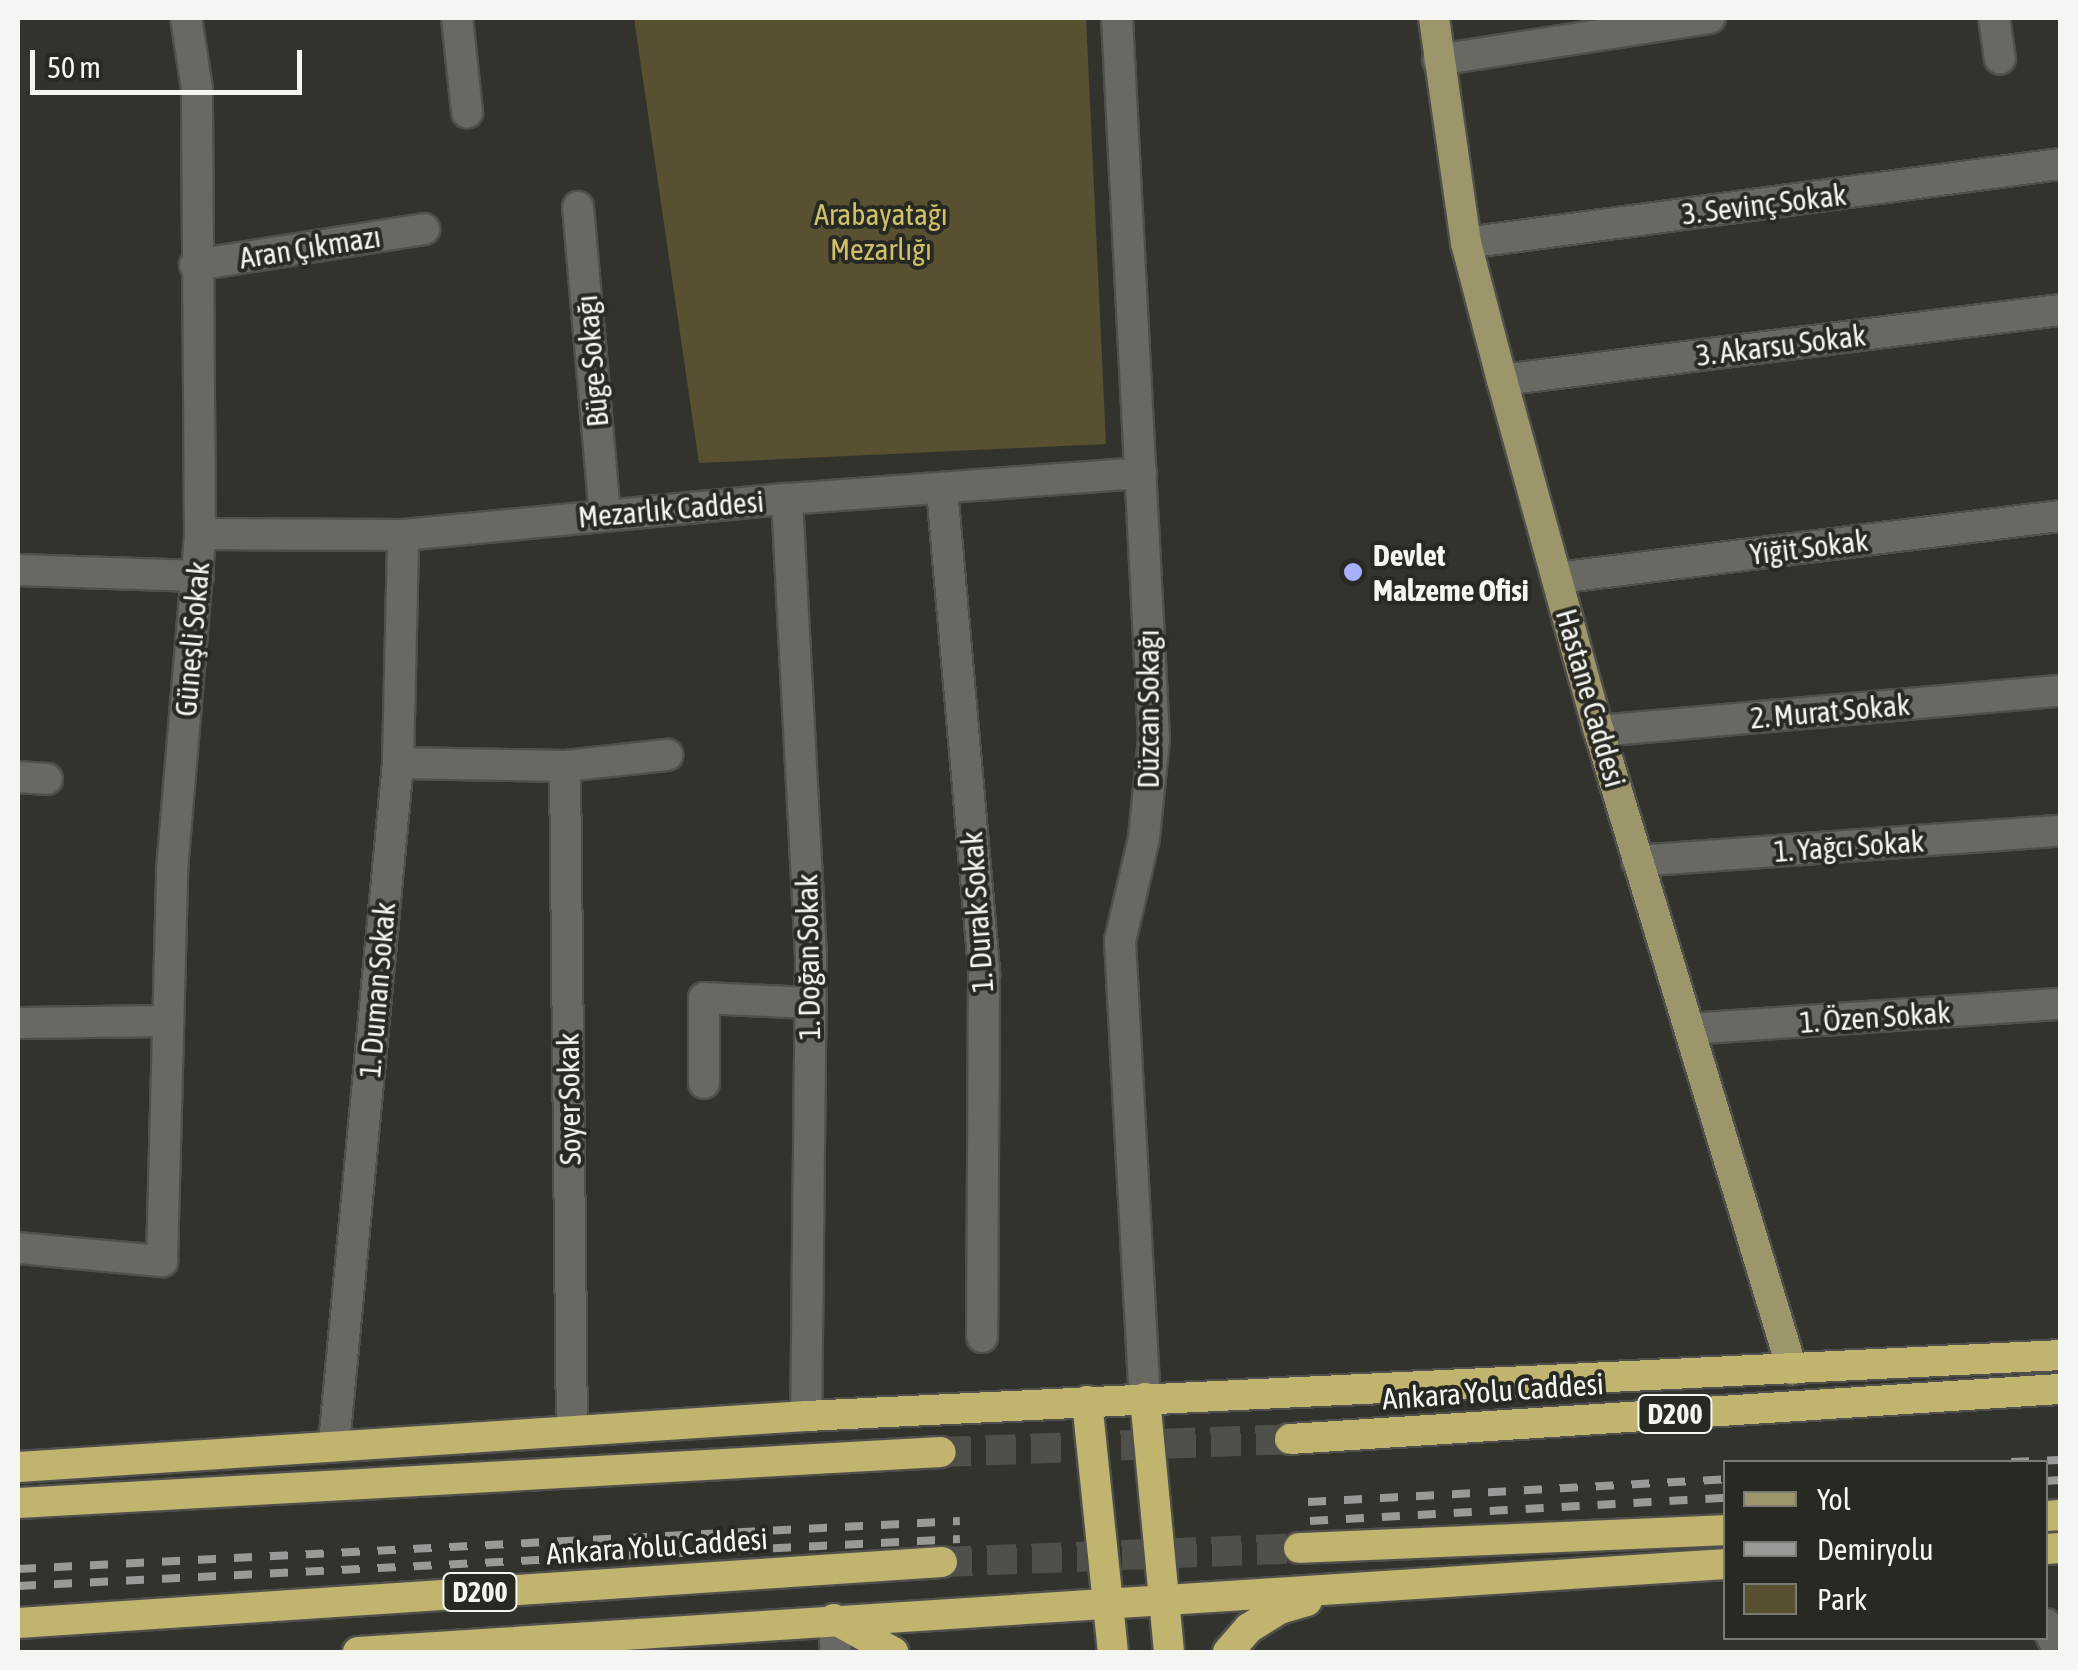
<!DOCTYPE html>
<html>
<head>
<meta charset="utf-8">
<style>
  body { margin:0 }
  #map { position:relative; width:2078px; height:1670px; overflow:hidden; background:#33332e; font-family:"Asap Condensed",sans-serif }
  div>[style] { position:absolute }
  .green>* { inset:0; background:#575131 }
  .highway-tunnel>* { height:30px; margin-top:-15px; transform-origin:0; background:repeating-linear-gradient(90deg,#50504b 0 30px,transparent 0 45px) }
  .roads { filter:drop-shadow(2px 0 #4f4f4b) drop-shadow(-2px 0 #4f4f4b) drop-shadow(0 2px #4f4f4b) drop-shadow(0 -2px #4f4f4b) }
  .minor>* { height:30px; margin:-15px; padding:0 15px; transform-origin:15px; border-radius:15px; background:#696963 }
  .major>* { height:30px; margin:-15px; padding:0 15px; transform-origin:15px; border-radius:15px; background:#9d966a }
  .highway>* { height:30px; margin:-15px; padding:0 15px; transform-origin:15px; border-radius:15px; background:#c0b46f }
  .rail>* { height:8px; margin-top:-4px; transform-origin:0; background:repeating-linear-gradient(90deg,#999995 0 18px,transparent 0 36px) }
  .dots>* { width:28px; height:28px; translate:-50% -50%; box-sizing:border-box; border:5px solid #292924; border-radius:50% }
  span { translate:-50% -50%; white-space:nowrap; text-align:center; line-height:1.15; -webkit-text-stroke:8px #292924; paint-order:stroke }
  .shield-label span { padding:2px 8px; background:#292924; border:2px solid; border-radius:8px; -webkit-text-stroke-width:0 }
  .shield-label { font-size:28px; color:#f5f5f2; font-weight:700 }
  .street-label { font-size:30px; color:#f5f5f2 }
  .park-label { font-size:30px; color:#cfc06a }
  .poi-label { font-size:30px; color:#f5f5f2; font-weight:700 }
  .left { translate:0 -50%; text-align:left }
  .frame { position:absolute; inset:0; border:20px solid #f5f5f2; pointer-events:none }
  .legend { position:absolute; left:1723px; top:1460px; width:325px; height:180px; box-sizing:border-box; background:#292924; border:2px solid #7b7b76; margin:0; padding:12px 18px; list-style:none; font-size:30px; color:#f5f5f2 }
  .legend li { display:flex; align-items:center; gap:20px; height:50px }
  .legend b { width:50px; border:2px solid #7b7b76 }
  .scale { position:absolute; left:30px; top:50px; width:272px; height:45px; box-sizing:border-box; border:5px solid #f5f5f2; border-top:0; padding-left:12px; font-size:30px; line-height:35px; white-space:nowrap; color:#f5f5f2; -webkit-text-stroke:8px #292924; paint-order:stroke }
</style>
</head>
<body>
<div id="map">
  <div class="green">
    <div style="clip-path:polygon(634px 18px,1086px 18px,1106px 444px,699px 463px)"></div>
  </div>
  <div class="highway-tunnel">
    <div style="left:941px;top:1452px;width:349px;rotate:-2.1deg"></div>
    <div style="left:942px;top:1562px;width:357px;rotate:-2.2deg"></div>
  </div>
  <div class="roads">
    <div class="minor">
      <div style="left:457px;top:18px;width:95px;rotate:83.9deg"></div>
      <div style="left:1117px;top:18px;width:722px;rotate:87.06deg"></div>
      <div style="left:1154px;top:739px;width:100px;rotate:95.8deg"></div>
      <div style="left:1144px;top:838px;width:106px;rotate:103.1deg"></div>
      <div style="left:1120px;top:941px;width:458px;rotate:86.9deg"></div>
      <div style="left:1994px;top:18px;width:41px;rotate:81.7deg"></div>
      <div style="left:1438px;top:60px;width:275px;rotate:-8.8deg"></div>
      <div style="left:578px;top:207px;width:309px;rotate:85deg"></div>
      <div style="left:1466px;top:243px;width:599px;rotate:-7.58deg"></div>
      <div style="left:195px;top:265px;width:232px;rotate:-8.9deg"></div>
      <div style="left:1502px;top:380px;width:562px;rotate:-7.15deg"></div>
      <div style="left:942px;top:489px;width:486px;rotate:85deg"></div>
      <div style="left:984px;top:973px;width:364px;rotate:90.3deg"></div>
      <div style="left:787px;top:499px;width:460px;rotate:87deg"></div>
      <div style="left:811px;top:958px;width:458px;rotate:90.6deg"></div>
      <div style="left:200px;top:534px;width:203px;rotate:0.3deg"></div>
      <div style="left:403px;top:535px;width:386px;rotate:-5.4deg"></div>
      <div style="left:787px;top:499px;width:355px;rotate:-4.2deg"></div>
      <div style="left:18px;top:570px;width:180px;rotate:1.9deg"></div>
      <div style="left:1557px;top:578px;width:507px;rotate:-7.03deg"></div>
      <div style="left:1599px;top:731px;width:463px;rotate:-5deg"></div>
      <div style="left:398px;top:763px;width:167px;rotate:1deg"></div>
      <div style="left:565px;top:766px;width:665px;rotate:89.4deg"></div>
      <div style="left:565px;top:766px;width:103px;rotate:-6.2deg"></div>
      <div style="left:18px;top:777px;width:29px;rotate:4deg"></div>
      <div style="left:1637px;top:861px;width:424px;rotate:-4.1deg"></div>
      <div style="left:18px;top:1023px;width:149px;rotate:-0.8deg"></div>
      <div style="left:1689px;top:1029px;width:372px;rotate:-3.9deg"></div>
      <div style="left:704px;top:1083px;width:85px;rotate:-90deg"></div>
      <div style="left:704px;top:998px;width:106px;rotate:2.7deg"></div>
      <div style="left:18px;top:1248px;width:145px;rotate:5.2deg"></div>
      <div style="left:162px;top:1261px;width:391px;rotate:-88.5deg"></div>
      <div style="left:172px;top:870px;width:337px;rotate:-85.2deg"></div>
      <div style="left:200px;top:534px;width:445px;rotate:-90.4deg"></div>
      <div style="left:197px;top:89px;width:72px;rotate:-98.8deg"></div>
      <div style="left:334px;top:1444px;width:684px;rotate:-84.63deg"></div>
      <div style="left:398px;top:763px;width:228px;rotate:-88.7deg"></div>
      <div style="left:834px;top:1619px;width:33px;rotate:87deg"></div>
      <div style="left:2046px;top:1624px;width:31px;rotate:65deg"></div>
    </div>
    <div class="major">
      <div style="left:1434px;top:18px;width:227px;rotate:81.9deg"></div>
      <div style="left:1466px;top:243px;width:142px;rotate:75.3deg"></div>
      <div style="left:1502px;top:380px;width:364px;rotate:74.6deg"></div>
      <div style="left:1599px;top:731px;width:667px;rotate:73.17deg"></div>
    </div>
    <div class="highway">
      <div style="left:1145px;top:1398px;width:255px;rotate:84.6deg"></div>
      <div style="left:1087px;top:1401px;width:252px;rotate:84.1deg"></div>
      <div style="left:1290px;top:1439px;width:772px;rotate:-3.72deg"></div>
      <div style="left:18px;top:1467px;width:790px;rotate:-3.7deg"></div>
      <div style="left:806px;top:1416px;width:1255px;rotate:-2.78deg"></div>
      <div style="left:18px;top:1503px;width:924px;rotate:-3.16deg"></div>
      <div style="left:2046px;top:1516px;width:14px;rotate:-4deg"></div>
      <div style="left:1299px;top:1548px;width:427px;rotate:-2.4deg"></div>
      <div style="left:2046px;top:1549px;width:14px;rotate:-4deg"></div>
      <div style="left:834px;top:1619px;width:68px;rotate:29.2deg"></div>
      <div style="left:18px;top:1623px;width:926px;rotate:-3.78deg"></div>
      <div style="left:358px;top:1652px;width:1371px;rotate:-3.68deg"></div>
      <div style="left:1228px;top:1652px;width:32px;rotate:-49deg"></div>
      <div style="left:1249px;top:1628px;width:36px;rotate:-32deg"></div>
      <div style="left:1279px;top:1609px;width:29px;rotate:-16deg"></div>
    </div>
  </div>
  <div class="rail">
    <div style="left:2011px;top:1462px;width:49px;rotate:-2.3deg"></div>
    <div style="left:2046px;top:1481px;width:14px;rotate:-4deg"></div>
    <div style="left:1308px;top:1502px;width:419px;rotate:-3.1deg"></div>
    <div style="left:1310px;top:1521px;width:417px;rotate:-3.2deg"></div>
    <div style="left:18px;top:1569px;width:943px;rotate:-2.92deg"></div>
    <div style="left:18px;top:1586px;width:943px;rotate:-2.86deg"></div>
  </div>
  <div class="dots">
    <div style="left:1353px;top:572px;background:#a9b0fc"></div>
  </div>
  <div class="shield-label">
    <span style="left:1675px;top:1414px">D200</span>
    <span style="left:480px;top:1592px">D200</span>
  </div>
  <div class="street-label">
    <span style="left:1764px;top:204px;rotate:-7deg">3. Sevinç Sokak</span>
    <span style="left:310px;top:247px;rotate:-9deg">Aran Çıkmazı</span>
    <span style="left:1781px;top:345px;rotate:-7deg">3. Akarsu Sokak</span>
    <span style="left:592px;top:361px;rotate:-95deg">Büge Sokağı</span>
    <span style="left:671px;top:509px;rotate:-5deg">Mezarlık Caddesi</span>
    <span style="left:1809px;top:547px;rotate:-7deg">Yiğit Sokak</span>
    <span style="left:192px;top:639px;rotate:-85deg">Güneşli Sokak</span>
    <span style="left:1591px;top:698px;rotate:74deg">Hastane Caddesi</span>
    <span style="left:1148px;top:709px;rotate:-90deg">Düzcan Sokağı</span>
    <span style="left:1830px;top:711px;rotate:-5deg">2. Murat Sokak</span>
    <span style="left:1849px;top:846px;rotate:-4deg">1. Yağcı Sokak</span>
    <span style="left:977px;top:912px;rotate:-94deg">1. Durak Sokak</span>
    <span style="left:808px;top:957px;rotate:-91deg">1. Doğan Sokak</span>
    <span style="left:377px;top:990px;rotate:-85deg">1. Duman Sokak</span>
    <span style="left:1875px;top:1017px;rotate:-4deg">1. Özen Sokak</span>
    <span style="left:569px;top:1099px;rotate:-91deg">Soyer Sokak</span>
    <span style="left:1493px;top:1391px;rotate:-4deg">Ankara Yolu Caddesi</span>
    <span style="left:657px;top:1546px;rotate:-4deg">Ankara Yolu Caddesi</span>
  </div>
  <div class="park-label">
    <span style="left:881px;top:231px">Arabayatağı<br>Mezarlığı</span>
  </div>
  <div class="poi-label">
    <span class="left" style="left:1373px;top:572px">Devlet<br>Malzeme Ofisi</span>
  </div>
  <div class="frame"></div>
  <ul class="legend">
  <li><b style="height:12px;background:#9d966a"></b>Yol</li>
  <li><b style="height:12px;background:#999995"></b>Demiryolu</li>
  <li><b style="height:28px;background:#575131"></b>Park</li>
  </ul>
  <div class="scale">50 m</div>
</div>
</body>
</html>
